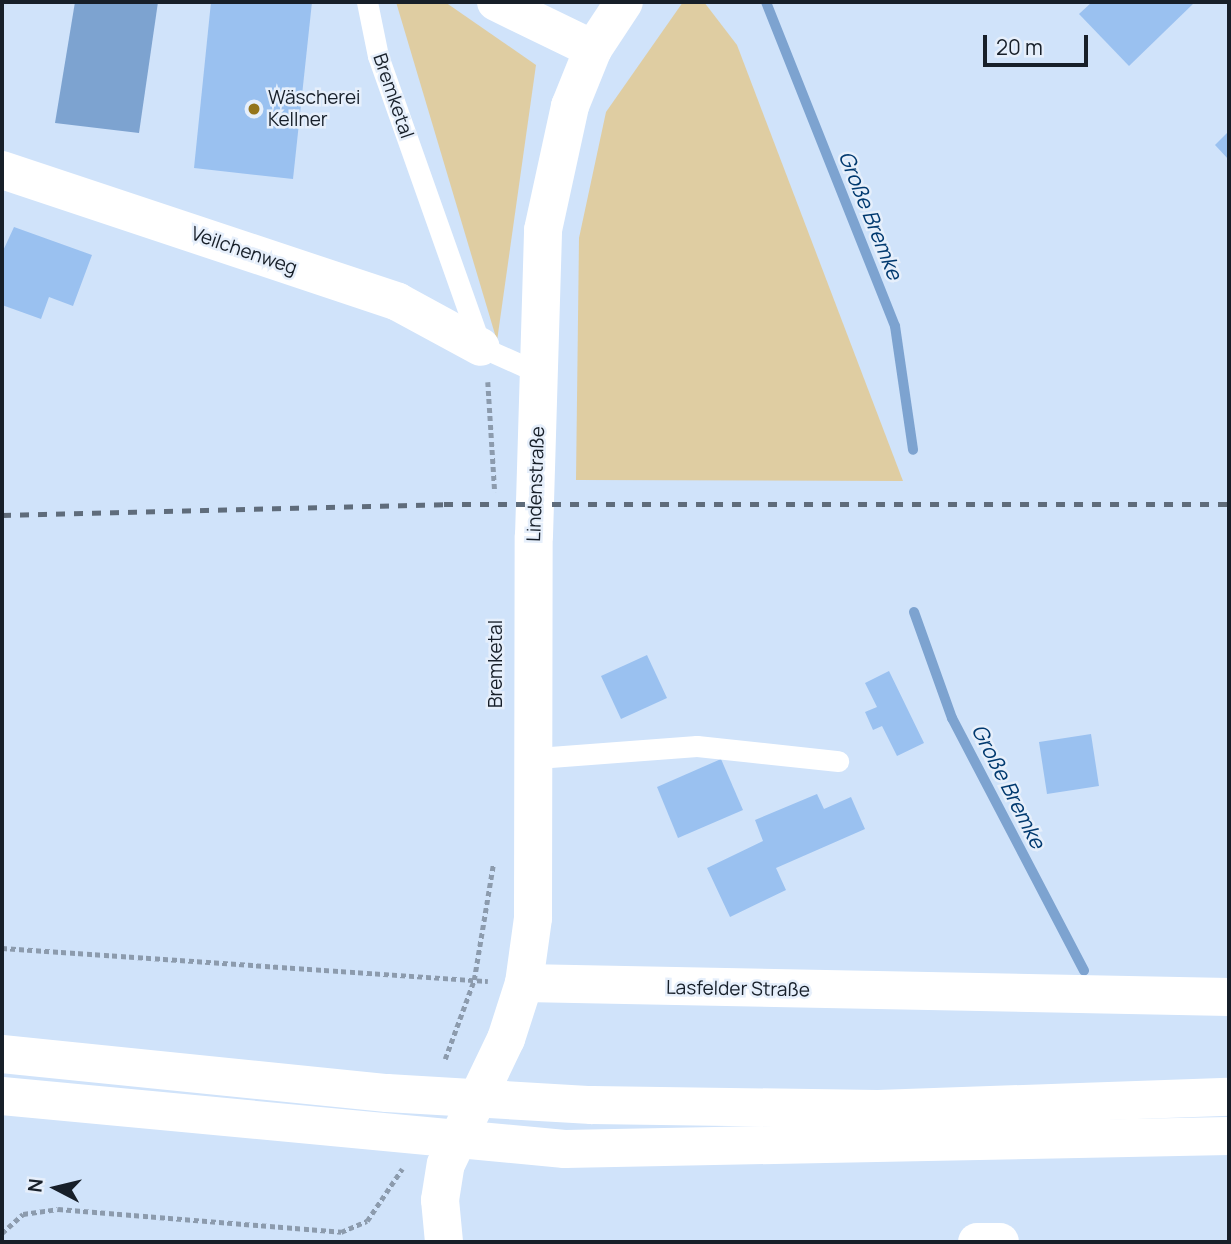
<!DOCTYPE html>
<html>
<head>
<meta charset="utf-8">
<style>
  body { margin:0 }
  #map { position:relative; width:1231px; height:1244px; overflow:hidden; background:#d0e3fa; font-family:Manrope,sans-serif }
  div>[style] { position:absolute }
  .green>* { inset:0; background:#dfcda2 }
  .water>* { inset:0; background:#7da3d0 }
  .stream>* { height:10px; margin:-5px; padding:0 5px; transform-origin:5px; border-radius:5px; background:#7da3d0 }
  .building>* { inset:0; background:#9ac1f0 }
  .path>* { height:4.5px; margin-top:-2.25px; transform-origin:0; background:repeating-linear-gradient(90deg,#8c9bad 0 5px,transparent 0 8.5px) }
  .lane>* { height:21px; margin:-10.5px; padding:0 10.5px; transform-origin:10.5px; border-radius:10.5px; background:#fff }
  .street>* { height:38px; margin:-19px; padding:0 19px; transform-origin:19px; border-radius:19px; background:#fff }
  .secondary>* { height:38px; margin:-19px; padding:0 19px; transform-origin:19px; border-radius:19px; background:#fff }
  .highway>* { height:38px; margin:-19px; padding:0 19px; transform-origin:19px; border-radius:19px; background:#fff }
  .rail>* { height:5px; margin-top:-2.5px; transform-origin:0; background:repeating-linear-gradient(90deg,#5f6c7b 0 9px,transparent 0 18px) }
  .dots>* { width:19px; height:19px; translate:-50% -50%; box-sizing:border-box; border:4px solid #e6effb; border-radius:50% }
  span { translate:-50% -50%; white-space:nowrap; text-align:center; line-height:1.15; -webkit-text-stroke:5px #e6effb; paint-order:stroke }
  .street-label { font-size:19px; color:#171f29 }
  .poi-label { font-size:19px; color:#171f29 }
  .left { translate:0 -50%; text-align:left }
  .water-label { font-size:21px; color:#00396f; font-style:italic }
  .frame { position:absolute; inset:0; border:4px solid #171f29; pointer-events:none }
  .north { position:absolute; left:21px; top:1153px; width:70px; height:70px; -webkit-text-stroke:5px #e6effb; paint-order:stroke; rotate:277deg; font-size:19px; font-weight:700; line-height:28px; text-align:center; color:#171f29 }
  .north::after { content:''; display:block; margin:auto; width:24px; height:32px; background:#171f29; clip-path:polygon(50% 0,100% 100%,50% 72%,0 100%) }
  .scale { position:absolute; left:983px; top:35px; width:105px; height:32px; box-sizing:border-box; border:4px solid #171f29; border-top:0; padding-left:9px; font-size:21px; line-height:24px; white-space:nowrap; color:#171f29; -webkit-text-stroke:5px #e6effb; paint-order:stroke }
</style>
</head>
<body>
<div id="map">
  <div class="green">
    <div style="clip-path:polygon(396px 2px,445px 2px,536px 65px,497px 341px)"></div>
    <div style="clip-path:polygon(683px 2px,704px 2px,737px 45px,903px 481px,576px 480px,579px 238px,606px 112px)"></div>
  </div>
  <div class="water">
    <div style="clip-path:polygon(75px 2px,158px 2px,139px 133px,55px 123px)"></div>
  </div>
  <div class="stream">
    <div style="left:766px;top:2px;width:349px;rotate:68.3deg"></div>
    <div style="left:895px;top:326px;width:125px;rotate:81.7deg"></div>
    <div style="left:914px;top:612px;width:113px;rotate:70.3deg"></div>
    <div style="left:952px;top:718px;width:285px;rotate:62.4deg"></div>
  </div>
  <div class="building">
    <div style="clip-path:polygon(211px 2px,312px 2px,293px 179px,194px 168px)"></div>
    <div style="clip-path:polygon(1092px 2px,1195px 2px,1129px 66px,1079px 14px)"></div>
    <div style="clip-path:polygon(1229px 131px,1229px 160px,1215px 145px)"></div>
    <div style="clip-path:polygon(14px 227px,92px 255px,73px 306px,49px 297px,41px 319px,2px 305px,2px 253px)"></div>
    <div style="clip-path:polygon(647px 655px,667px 698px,621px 719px,601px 676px)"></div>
    <div style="clip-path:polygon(889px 671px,924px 743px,897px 756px,882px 726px,873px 730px,865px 712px,877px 707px,865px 683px)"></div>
    <div style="clip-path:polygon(1091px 734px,1099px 786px,1047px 794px,1039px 742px)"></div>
    <div style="clip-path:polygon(721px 759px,743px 810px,678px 838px,657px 787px)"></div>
    <div style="clip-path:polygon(817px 794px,824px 809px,851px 797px,865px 829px,776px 868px,786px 890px,730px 917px,707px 868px,763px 841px,755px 820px)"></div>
  </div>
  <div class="path">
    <div style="left:488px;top:382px;width:110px;rotate:86.4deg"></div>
    <div style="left:2px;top:948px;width:487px;rotate:3.9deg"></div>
    <div style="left:445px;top:1059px;width:84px;rotate:-69.8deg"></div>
    <div style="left:474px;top:980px;width:117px;rotate:-80.6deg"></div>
    <div style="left:2px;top:1233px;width:28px;rotate:-42deg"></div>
    <div style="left:23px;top:1214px;width:35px;rotate:-8deg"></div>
    <div style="left:58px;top:1209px;width:284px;rotate:4.6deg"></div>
    <div style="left:341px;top:1232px;width:28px;rotate:-23deg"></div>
    <div style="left:367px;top:1221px;width:63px;rotate:-56.1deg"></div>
  </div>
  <div class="lane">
    <div style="left:367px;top:2px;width:55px;rotate:78.5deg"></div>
    <div style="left:378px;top:56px;width:309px;rotate:70.5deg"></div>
    <div style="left:481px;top:347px;width:64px;rotate:24.1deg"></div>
    <div style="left:537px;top:758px;width:160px;rotate:-4.3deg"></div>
    <div style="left:697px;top:746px;width:142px;rotate:6.1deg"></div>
  </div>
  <div class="street">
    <div style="left:496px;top:2px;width:108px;rotate:25.9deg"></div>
    <div style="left:2px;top:170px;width:417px;rotate:18.4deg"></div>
    <div style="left:398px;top:302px;width:94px;rotate:28.5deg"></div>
    <div style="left:524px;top:983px;width:705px;rotate:1.14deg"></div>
    <div style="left:444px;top:1242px;width:42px;rotate:-95.4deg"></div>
    <div style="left:440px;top:1200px;width:36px;rotate:-81deg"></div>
    <div style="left:446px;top:1164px;width:139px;rotate:-64.4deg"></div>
    <div style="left:506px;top:1039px;width:59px;rotate:-72.2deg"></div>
    <div style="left:524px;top:983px;width:66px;rotate:-82.1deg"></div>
    <div style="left:533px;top:918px;width:382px;rotate:-89.9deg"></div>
    <div style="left:534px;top:536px;width:306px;rotate:-88.3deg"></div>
    <div style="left:543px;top:230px;width:127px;rotate:-77.7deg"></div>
    <div style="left:570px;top:106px;width:61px;rotate:-68deg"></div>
    <div style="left:593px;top:49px;width:56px;rotate:-56.6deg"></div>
  </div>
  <div class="secondary">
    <div style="left:977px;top:1242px;width:23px"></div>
  </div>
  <div class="highway">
    <div style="left:2px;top:1054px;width:387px;rotate:5.8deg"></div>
    <div style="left:387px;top:1093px;width:205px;rotate:3.4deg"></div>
    <div style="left:592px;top:1105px;width:286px;rotate:0.8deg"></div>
    <div style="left:878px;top:1109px;width:351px;rotate:-2deg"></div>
    <div style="left:2px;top:1096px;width:565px;rotate:5.38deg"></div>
    <div style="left:565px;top:1149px;width:664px;rotate:-1.12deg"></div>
  </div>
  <div class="rail">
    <div style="left:2px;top:515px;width:442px;rotate:-1.4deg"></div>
    <div style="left:444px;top:504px;width:785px"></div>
  </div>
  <div class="dots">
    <div style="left:254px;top:109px;background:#94751c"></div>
  </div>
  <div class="street-label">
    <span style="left:393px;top:96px;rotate:71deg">Bremketal</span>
    <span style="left:244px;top:251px;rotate:19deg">Veilchenweg</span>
    <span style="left:536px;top:484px;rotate:-88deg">Lindenstraße</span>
    <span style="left:496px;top:664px;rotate:-90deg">Bremketal</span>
    <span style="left:738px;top:989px;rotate:1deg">Lasfelder Straße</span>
  </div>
  <div class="poi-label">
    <span class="left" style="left:268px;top:109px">Wäscherei<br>Kellner</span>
  </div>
  <div class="water-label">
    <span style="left:871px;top:215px;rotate:68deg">Große Bremke</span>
    <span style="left:1009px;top:786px;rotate:63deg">Große Bremke</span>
  </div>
  <div class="frame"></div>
  <div class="north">N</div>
  <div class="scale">20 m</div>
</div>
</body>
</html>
